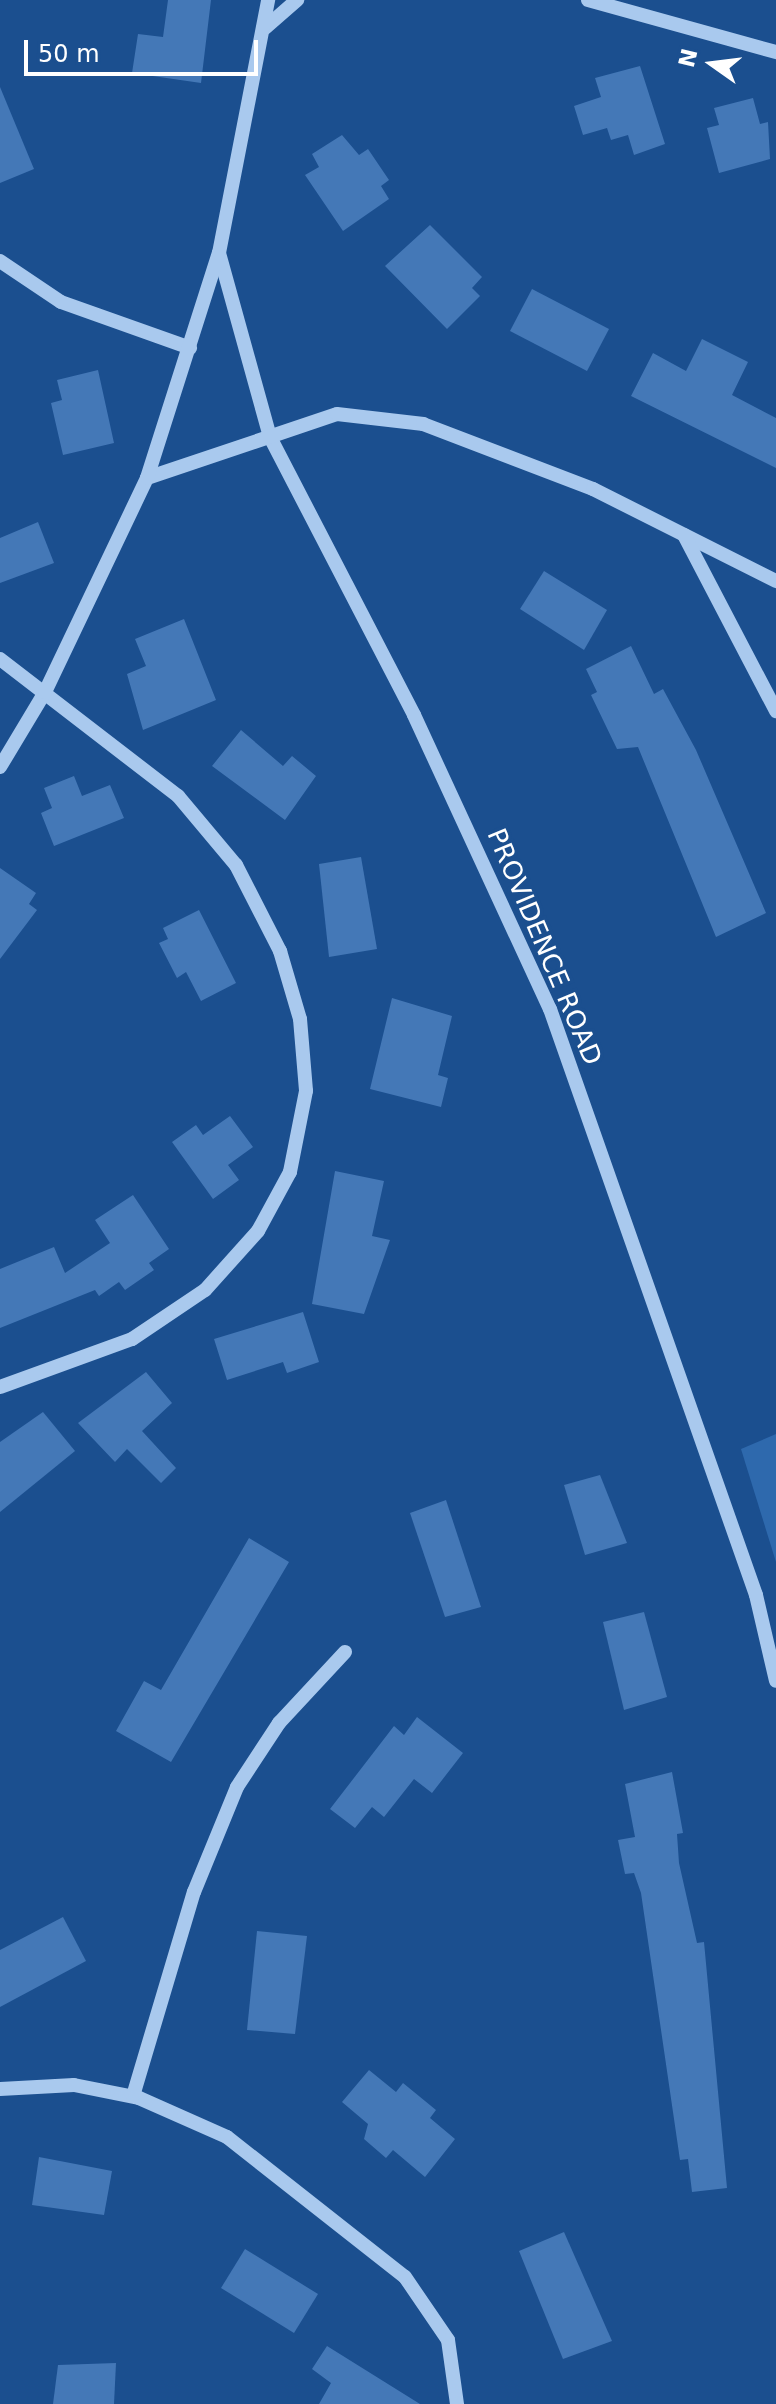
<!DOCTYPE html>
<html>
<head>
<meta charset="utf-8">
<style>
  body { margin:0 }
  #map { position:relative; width:776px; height:2404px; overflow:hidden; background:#1b4f8f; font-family:"DejaVu Sans",sans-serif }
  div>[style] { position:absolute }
  .green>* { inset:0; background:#2e69ad }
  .building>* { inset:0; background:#4478b7 }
  .minor>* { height:14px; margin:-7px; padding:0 7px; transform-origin:7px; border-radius:7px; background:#a9c9ee }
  span { translate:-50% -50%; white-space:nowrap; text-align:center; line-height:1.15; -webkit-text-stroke:7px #1b4f8f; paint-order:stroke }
  .street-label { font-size:26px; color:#fff }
  .north { position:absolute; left:672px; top:24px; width:80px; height:80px; -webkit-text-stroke:6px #1b4f8f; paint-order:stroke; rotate:284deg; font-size:22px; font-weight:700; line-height:32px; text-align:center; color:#fff }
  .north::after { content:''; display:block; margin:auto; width:28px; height:36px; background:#fff; clip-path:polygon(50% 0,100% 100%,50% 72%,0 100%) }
  .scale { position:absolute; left:24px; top:40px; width:234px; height:36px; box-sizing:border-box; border:4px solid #fff; border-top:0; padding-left:10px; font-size:24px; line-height:28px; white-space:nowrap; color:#fff; -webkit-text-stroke:6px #1b4f8f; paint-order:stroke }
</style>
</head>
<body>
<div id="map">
  <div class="green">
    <div style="clip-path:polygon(776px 1434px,776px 1562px,741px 1449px)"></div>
  </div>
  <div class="building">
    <div style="clip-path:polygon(168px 0,211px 0,201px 83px,132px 73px,138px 34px,163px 37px)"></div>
    <div style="clip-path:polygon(640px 66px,665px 144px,634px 155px,628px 135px,611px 140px,607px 128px,583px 135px,574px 106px,601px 97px,595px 78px)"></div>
    <div style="clip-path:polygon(0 87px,34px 169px,0 183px)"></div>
    <div style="clip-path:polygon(753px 98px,760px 124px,768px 122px,770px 159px,719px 173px,707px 128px,719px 125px,714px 108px)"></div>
    <div style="clip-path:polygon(342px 135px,359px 155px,368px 149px,389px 180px,381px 186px,389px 199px,343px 231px,305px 175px,319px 167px,312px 154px)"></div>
    <div style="clip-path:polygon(430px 225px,482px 277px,472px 288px,480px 296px,447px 329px,385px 266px)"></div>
    <div style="clip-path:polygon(532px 289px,609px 329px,587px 371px,510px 331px)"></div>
    <div style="clip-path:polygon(702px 339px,748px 362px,732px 395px,776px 418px,776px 468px,631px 396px,653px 353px,686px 371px)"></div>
    <div style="clip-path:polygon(98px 370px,114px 443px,63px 455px,51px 403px,62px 400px,57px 380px)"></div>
    <div style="clip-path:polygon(38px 522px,54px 563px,0 583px,0 538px)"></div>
    <div style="clip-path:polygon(544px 571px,607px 610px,584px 650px,520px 609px)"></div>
    <div style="clip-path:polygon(184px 619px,216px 700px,143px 730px,127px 674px,146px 666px,135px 639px)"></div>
    <div style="clip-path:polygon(631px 646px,654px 694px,663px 689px,696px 750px,766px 913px,716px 937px,638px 747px,617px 749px,591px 695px,597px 692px,586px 669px)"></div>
    <div style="clip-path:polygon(241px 730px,283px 766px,292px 756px,316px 776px,285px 820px,212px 766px)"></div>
    <div style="clip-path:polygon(74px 776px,82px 796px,110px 785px,124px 818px,54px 846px,41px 813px,52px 808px,44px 788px)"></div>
    <div style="clip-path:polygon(361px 857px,377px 949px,329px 957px,319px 864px)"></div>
    <div style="clip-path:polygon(0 868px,36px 893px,29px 904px,37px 910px,0 959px)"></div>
    <div style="clip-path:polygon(199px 910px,236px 983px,201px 1001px,186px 972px,177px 978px,159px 943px,168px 939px,163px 928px)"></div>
    <div style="clip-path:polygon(392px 998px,452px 1016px,438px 1075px,448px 1078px,441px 1107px,370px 1089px)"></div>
    <div style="clip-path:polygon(230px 1116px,253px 1147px,228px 1165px,239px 1180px,213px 1199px,172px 1142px,196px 1125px,203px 1135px)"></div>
    <div style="clip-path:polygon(335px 1171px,384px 1181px,372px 1236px,390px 1240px,364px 1314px,312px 1304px)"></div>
    <div style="clip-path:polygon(133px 1195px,169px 1249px,149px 1263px,154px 1270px,125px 1290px,119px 1282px,99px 1296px,95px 1290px,0 1328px,0 1269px,54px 1247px,65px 1273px,110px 1243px,95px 1220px)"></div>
    <div style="clip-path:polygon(303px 1312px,319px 1362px,287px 1373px,283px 1362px,227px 1380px,214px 1339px)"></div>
    <div style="clip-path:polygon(146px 1372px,172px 1403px,142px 1431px,176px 1468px,161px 1483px,127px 1449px,115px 1462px,78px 1423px)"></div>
    <div style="clip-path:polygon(43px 1412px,75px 1451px,0 1512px,0 1442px)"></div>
    <div style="clip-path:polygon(600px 1475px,627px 1543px,585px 1555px,564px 1485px)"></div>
    <div style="clip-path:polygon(446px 1500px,481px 1607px,445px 1617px,410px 1513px)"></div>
    <div style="clip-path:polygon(249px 1538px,289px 1562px,171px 1762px,116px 1731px,144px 1681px,161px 1690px)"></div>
    <div style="clip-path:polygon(644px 1612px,667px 1697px,624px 1710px,603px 1622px)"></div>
    <div style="clip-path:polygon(417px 1717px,463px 1753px,432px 1793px,414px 1779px,384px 1817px,372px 1807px,355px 1828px,330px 1809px,394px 1726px,404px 1735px)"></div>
    <div style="clip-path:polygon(672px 1772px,683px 1833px,677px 1834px,679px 1863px,697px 1943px,704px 1942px,727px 2188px,692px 2192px,688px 2159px,680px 2160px,641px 1893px,634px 1873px,625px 1874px,618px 1840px,635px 1837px,625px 1784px)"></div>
    <div style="clip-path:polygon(63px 1917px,86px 1961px,0 2007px,0 1950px)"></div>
    <div style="clip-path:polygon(257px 1931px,307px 1936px,295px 2034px,247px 2030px)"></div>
    <div style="clip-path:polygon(369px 2070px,396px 2092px,403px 2083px,436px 2110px,430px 2118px,455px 2139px,425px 2177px,393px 2150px,386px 2158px,364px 2139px,368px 2124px,342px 2102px)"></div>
    <div style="clip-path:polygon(39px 2157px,112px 2171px,104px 2215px,32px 2205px)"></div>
    <div style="clip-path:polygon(564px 2232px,612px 2341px,563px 2359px,519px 2251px)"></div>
    <div style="clip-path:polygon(245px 2249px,318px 2294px,294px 2333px,221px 2288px)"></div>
    <div style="clip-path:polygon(327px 2346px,420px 2404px,319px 2404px,331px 2383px,312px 2369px)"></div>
    <div style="clip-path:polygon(116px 2363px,114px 2404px,53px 2404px,58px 2365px)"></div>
  </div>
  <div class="minor">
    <div style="left:588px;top:0;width:195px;rotate:15.5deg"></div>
    <div style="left:265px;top:28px;width:43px;rotate:-41.2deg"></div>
    <div style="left:219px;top:253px;width:191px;rotate:74.5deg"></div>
    <div style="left:270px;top:437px;width:313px;rotate:62.6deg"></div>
    <div style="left:414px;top:715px;width:324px;rotate:65.2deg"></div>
    <div style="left:550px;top:1009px;width:621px;rotate:70.63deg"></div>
    <div style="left:756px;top:1595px;width:88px;rotate:76.9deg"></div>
    <div style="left:0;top:261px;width:73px;rotate:33.9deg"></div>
    <div style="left:61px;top:302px;width:137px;rotate:19.6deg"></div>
    <div style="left:147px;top:478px;width:200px;rotate:-18.6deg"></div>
    <div style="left:337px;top:414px;width:87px;rotate:6.6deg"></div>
    <div style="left:423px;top:424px;width:182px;rotate:20.9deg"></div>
    <div style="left:593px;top:489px;width:205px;rotate:26.7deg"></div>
    <div style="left:684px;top:535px;width:199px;rotate:62.4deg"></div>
    <div style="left:0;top:659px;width:225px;rotate:37.6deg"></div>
    <div style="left:178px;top:796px;width:90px;rotate:50deg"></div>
    <div style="left:236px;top:865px;width:97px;rotate:62.9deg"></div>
    <div style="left:280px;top:951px;width:71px;rotate:73.6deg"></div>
    <div style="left:300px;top:1019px;width:72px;rotate:85.2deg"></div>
    <div style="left:306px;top:1091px;width:83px;rotate:101.2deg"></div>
    <div style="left:290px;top:1172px;width:67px;rotate:118.5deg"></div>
    <div style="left:258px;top:1231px;width:79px;rotate:131.9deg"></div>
    <div style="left:205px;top:1290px;width:88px;rotate:146.1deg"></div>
    <div style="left:132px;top:1339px;width:140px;rotate:160deg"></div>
    <div style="left:0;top:767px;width:87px;rotate:-59deg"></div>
    <div style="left:45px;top:692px;width:237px;rotate:-64.5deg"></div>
    <div style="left:147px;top:478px;width:236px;rotate:-72.3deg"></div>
    <div style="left:219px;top:253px;width:258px;rotate:-79deg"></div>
    <div style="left:0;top:2089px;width:74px;rotate:-3.1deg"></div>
    <div style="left:74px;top:2085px;width:66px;rotate:11.3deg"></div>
    <div style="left:139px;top:2098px;width:96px;rotate:23.9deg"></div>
    <div style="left:227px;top:2137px;width:226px;rotate:38.2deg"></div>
    <div style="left:405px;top:2277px;width:76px;rotate:55.7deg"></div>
    <div style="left:448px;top:2340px;width:65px;rotate:82deg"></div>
    <div style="left:133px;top:2096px;width:213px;rotate:-73.4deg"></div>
    <div style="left:194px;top:1892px;width:113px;rotate:-67.7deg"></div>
    <div style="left:237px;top:1787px;width:77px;rotate:-56.7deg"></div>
    <div style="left:279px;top:1723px;width:97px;rotate:-47.1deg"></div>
  </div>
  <div class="street-label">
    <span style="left:544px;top:947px;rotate:67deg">PROVIDENCE ROAD</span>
  </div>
  <div class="north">N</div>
  <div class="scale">50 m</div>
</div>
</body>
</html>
